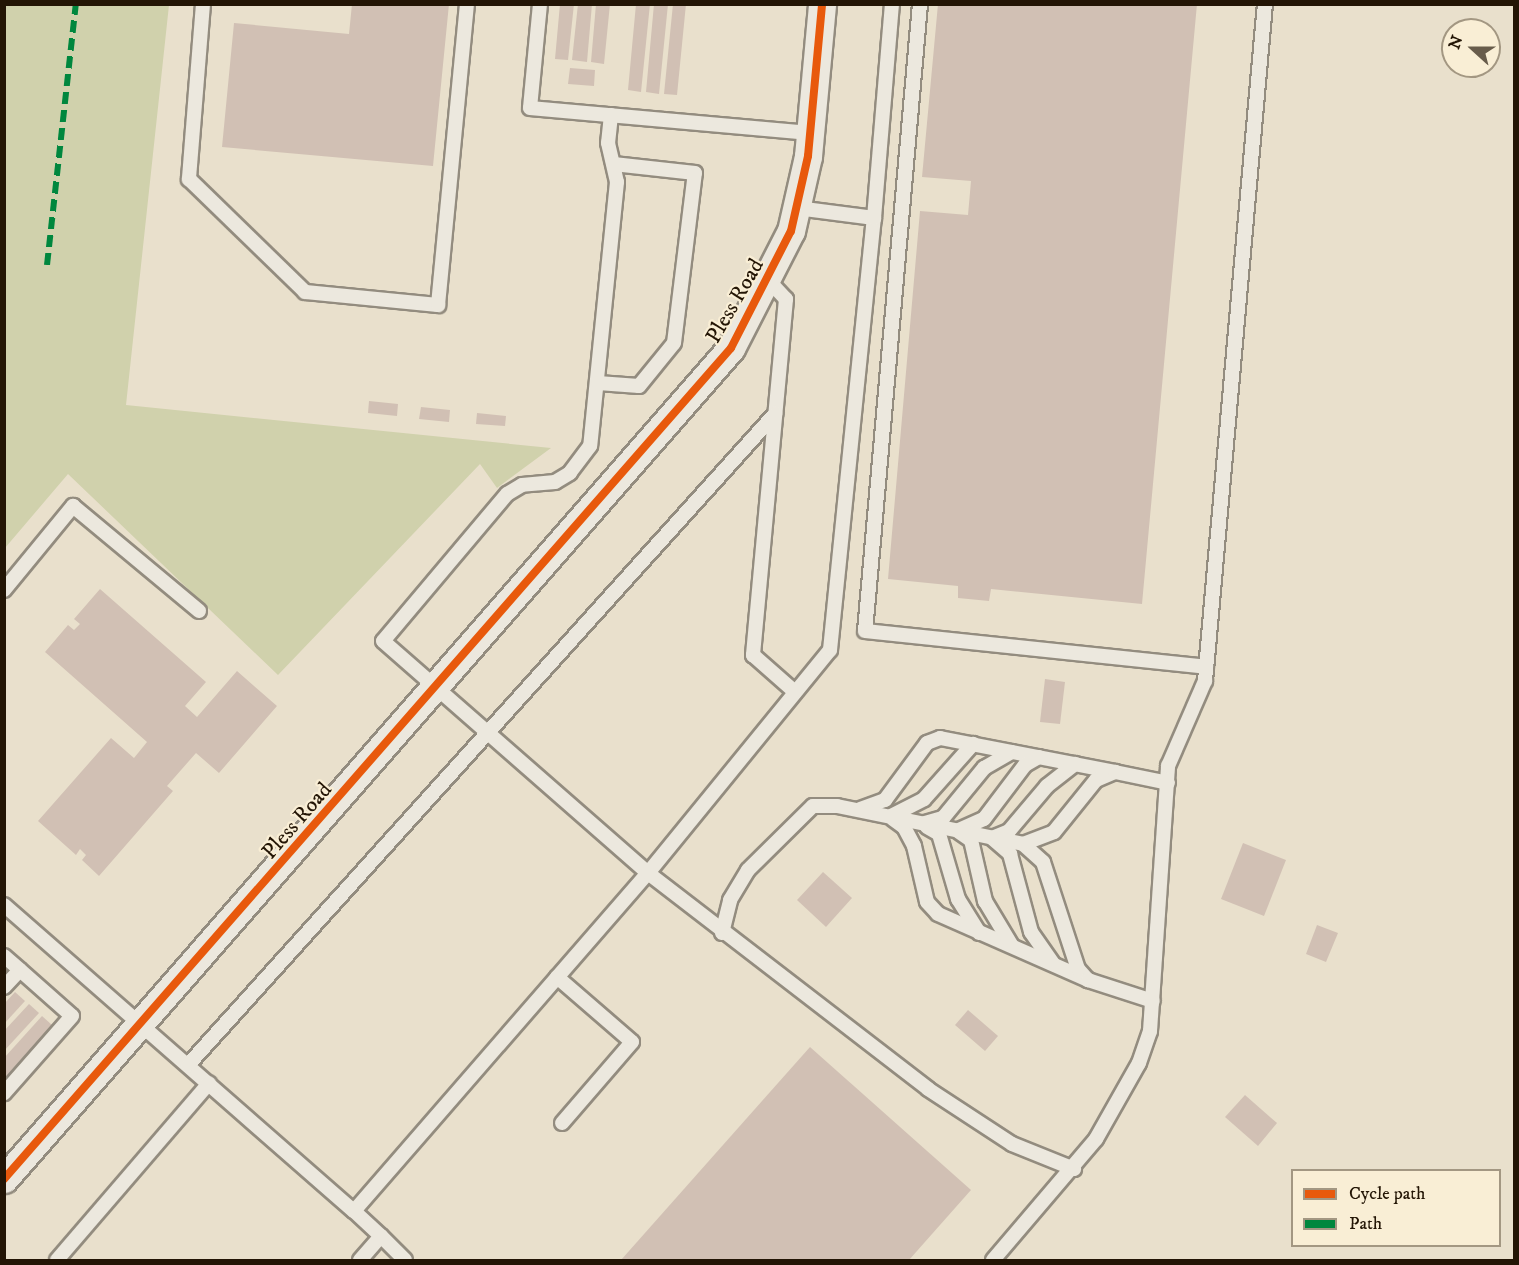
<!DOCTYPE html>
<html>
<head>
<meta charset="utf-8">
<style>
  body { margin:0 }
  #map { position:relative; width:1519px; height:1265px; overflow:hidden; background:#e9e0cc; font-family:"IM FELL DW Pica",serif }
  div>[style] { position:absolute }
  .green>* { inset:0; background:#d0d1ac }
  .building>* { inset:0; background:#d1c0b4 }
  .roads { filter:drop-shadow(2px 0 #938c7f) drop-shadow(-2px 0 #938c7f) drop-shadow(0 2px #938c7f) drop-shadow(0 -2px #938c7f) }
  .service>* { height:14px; margin:-7px; padding:0 7px; transform-origin:7px; border-radius:7px; background:#ece8de }
  .minor>* { height:27px; margin:-13.5px; padding:0 13.5px; transform-origin:13.5px; border-radius:13.5px; background:#ece8de }
  .quiet>* { height:6px; margin-top:-3px; transform-origin:0; background:repeating-linear-gradient(90deg,#00873e 0 12px,transparent 0 18px) }
  .cycleway>* { height:8px; margin:-4px; padding:0 4px; transform-origin:4px; border-radius:4px; background:#e8590c }
  span { translate:-50% -50%; white-space:nowrap; text-align:center; line-height:1.15; -webkit-text-stroke:4.5px #f9eed5; paint-order:stroke }
  .street-label { font-size:22px; color:#231505 }
  .frame { position:absolute; inset:0; border:6px solid #231505; pointer-events:none }
  .legend { position:absolute; left:1291px; top:1169px; width:210px; height:78px; box-sizing:border-box; background:#f9eed5; border:2px solid #a39782; margin:0; padding:8px 10px; list-style:none; font-size:18px; color:#231505 }
  .legend li { display:flex; align-items:center; gap:12px; height:30px }
  .legend b { width:30px; border:2px solid #a39782 }
  .north { position:absolute; left:1441px; top:18px; width:60px; height:60px; box-sizing:border-box; background:#f9eed5; border:2px solid #a39782; border-radius:50%; rotate:291deg; font-size:16px; font-weight:700; line-height:24px; text-align:center; color:#231505 }
  .north::after { content:''; display:block; margin:auto; width:21px; height:27px; background:#685c4b; clip-path:polygon(50% 0,100% 100%,50% 72%,0 100%) }
</style>
</head>
<body>
<div id="map">
  <div class="green">
    <div style="clip-path:polygon(5px 4px,169px 5px,126px 405px,551px 448px,497px 488px,480px 464px,278px 675px,68px 474px,5px 548px)"></div>
  </div>
  <div class="building">
    <div style="clip-path:polygon(352px 4px,449px 4px,433px 166px,222px 147px,234px 23px,349px 34px)"></div>
    <div style="clip-path:polygon(560px 4px,574px 4px,568px 60px,555px 59px)"></div>
    <div style="clip-path:polygon(578px 4px,592px 4px,587px 62px,572px 60px)"></div>
    <div style="clip-path:polygon(596px 4px,610px 4px,604px 64px,591px 62px)"></div>
    <div style="clip-path:polygon(636px 4px,650px 4px,641px 92px,628px 90px)"></div>
    <div style="clip-path:polygon(654px 4px,668px 4px,659px 94px,646px 92px)"></div>
    <div style="clip-path:polygon(673px 4px,686px 4px,677px 95px,664px 94px)"></div>
    <div style="clip-path:polygon(938px 4px,1197px 4px,1142px 604px,991px 589px,989px 601px,958px 598px,958px 586px,888px 579px,920px 211px,968px 215px,971px 181px,922px 177px)"></div>
    <div style="clip-path:polygon(570px 68px,595px 70px,594px 86px,568px 84px)"></div>
    <div style="clip-path:polygon(369px 401px,398px 404px,397px 416px,368px 413px)"></div>
    <div style="clip-path:polygon(421px 407px,450px 410px,449px 422px,419px 419px)"></div>
    <div style="clip-path:polygon(477px 413px,506px 416px,505px 426px,476px 424px)"></div>
    <div style="clip-path:polygon(100px 589px,206px 682px,185px 706px,197px 717px,237px 671px,277px 706px,219px 773px,196px 753px,167px 786px,173px 791px,99px 876px,82px 860px,86px 855px,80px 849px,76px 855px,38px 821px,111px 738px,134px 758px,147px 742px,45px 652px,68px 625px,74px 630px,80px 624px,74px 619px)"></div>
    <div style="clip-path:polygon(1045px 679px,1065px 682px,1060px 724px,1040px 722px)"></div>
    <div style="clip-path:polygon(1243px 843px,1286px 860px,1264px 916px,1221px 899px)"></div>
    <div style="clip-path:polygon(823px 872px,852px 898px,826px 927px,797px 900px)"></div>
    <div style="clip-path:polygon(1317px 925px,1338px 933px,1326px 962px,1306px 954px)"></div>
    <div style="clip-path:polygon(15px 992px,25px 1001px,4px 1024px,4px 1004px)"></div>
    <div style="clip-path:polygon(29px 1004px,39px 1013px,4px 1051px,4px 1031px)"></div>
    <div style="clip-path:polygon(968px 1010px,998px 1036px,985px 1051px,955px 1025px)"></div>
    <div style="clip-path:polygon(42px 1016px,52px 1025px,4px 1079px,4px 1058px)"></div>
    <div style="clip-path:polygon(810px 1047px,971px 1190px,909px 1260px,621px 1260px)"></div>
    <div style="clip-path:polygon(1245px 1095px,1277px 1123px,1258px 1146px,1225px 1117px)"></div>
  </div>
  <div class="roads">
    <div class="service">
      <div style="left:203px;top:4px;width:176px;rotate:94.6deg"></div>
      <div style="left:189px;top:179px;width:162px;rotate:44.2deg"></div>
      <div style="left:305px;top:292px;width:134px;rotate:5.6deg"></div>
      <div style="left:438px;top:305px;width:302px;rotate:-84.5deg"></div>
      <div style="left:540px;top:4px;width:104px;rotate:95.5deg"></div>
      <div style="left:530px;top:108px;width:281px;rotate:5.1deg"></div>
      <div style="left:920px;top:4px;width:629px;rotate:95.01deg"></div>
      <div style="left:865px;top:631px;width:343px;rotate:6deg"></div>
      <div style="left:611px;top:115px;width:28px;rotate:96deg"></div>
      <div style="left:608px;top:143px;width:40px;rotate:77deg"></div>
      <div style="left:617px;top:182px;width:265px;rotate:95.8deg"></div>
      <div style="left:590px;top:446px;width:34px;rotate:127deg"></div>
      <div style="left:570px;top:473px;width:17px;rotate:149deg"></div>
      <div style="left:555px;top:482px;width:33px;rotate:175deg"></div>
      <div style="left:522px;top:485px;width:17px;rotate:149deg"></div>
      <div style="left:507px;top:494px;width:192px;rotate:130.1deg"></div>
      <div style="left:383px;top:641px;width:352px;rotate:41.2deg"></div>
      <div style="left:648px;top:873px;width:288px;rotate:-50.8deg"></div>
      <div style="left:830px;top:650px;width:434px;rotate:-84.2deg"></div>
      <div style="left:797px;top:208px;width:78px;rotate:7.4deg"></div>
      <div style="left:874px;top:218px;width:215px;rotate:-85.2deg"></div>
      <div style="left:769px;top:281px;width:25px;rotate:47deg"></div>
      <div style="left:786px;top:299px;width:358px;rotate:95.3deg"></div>
      <div style="left:753px;top:655px;width:56px;rotate:41.4deg"></div>
      <div style="left:598px;top:383px;width:41px;rotate:4.2deg"></div>
      <div style="left:639px;top:386px;width:55px;rotate:-50.9deg"></div>
      <div style="left:674px;top:343px;width:171px;rotate:-83deg"></div>
      <div style="left:695px;top:173px;width:82px;rotate:-173.7deg"></div>
      <div style="left:4px;top:590px;width:109px;rotate:-50.6deg"></div>
      <div style="left:73px;top:506px;width:164px;rotate:39.8deg"></div>
      <div style="left:860px;top:809px;width:27px;rotate:-20deg"></div>
      <div style="left:885px;top:800px;width:71px;rotate:-53.6deg"></div>
      <div style="left:927px;top:743px;width:14px;rotate:-21deg"></div>
      <div style="left:940px;top:738px;width:178px;rotate:11deg"></div>
      <div style="left:891px;top:816px;width:37px;rotate:-27deg"></div>
      <div style="left:924px;top:799px;width:74px;rotate:-48.3deg"></div>
      <div style="left:893px;top:819px;width:14px;rotate:36deg"></div>
      <div style="left:904px;top:827px;width:21px;rotate:62deg"></div>
      <div style="left:914px;top:846px;width:57px;rotate:76.9deg"></div>
      <div style="left:927px;top:902px;width:16px;rotate:47deg"></div>
      <div style="left:938px;top:914px;width:164px;rotate:23.7deg"></div>
      <div style="left:925px;top:823px;width:19px;rotate:-16deg"></div>
      <div style="left:943px;top:818px;width:65px;rotate:-50.6deg"></div>
      <div style="left:984px;top:768px;width:32px;rotate:-30deg"></div>
      <div style="left:927px;top:827px;width:14px;rotate:30deg"></div>
      <div style="left:939px;top:834px;width:68px;rotate:73.7deg"></div>
      <div style="left:958px;top:899px;width:40px;rotate:58deg"></div>
      <div style="left:959px;top:830px;width:27px;rotate:-24deg"></div>
      <div style="left:984px;top:819px;width:68px;rotate:-52.8deg"></div>
      <div style="left:1025px;top:765px;width:16px;rotate:-30deg"></div>
      <div style="left:959px;top:832px;width:14px;rotate:34deg"></div>
      <div style="left:971px;top:840px;width:63px;rotate:77.1deg"></div>
      <div style="left:985px;top:901px;width:52px;rotate:59deg"></div>
      <div style="left:992px;top:838px;width:18px;rotate:-22deg"></div>
      <div style="left:1009px;top:831px;width:59px;rotate:-49.8deg"></div>
      <div style="left:1047px;top:786px;width:36px;rotate:-38deg"></div>
      <div style="left:993px;top:839px;width:23px;rotate:41deg"></div>
      <div style="left:1010px;top:854px;width:81px;rotate:74.9deg"></div>
      <div style="left:1031px;top:932px;width:39px;rotate:55deg"></div>
      <div style="left:1023px;top:844px;width:27px;rotate:42deg"></div>
      <div style="left:1043px;top:862px;width:113px;rotate:71.9deg"></div>
      <div style="left:1078px;top:969px;width:15px;rotate:48deg"></div>
      <div style="left:1088px;top:980px;width:68px;rotate:17.9deg"></div>
      <div style="left:4px;top:905px;width:465px;rotate:41.2deg"></div>
      <div style="left:354px;top:1211px;width:448px;rotate:-49deg"></div>
      <div style="left:648px;top:873px;width:354px;rotate:37.6deg"></div>
      <div style="left:928px;top:1089px;width:100px;rotate:33.2deg"></div>
      <div style="left:1012px;top:1144px;width:67px;rotate:22deg"></div>
      <div style="left:722px;top:933px;width:34px;rotate:-76deg"></div>
      <div style="left:730px;top:900px;width:35px;rotate:-59deg"></div>
      <div style="left:748px;top:870px;width:91px;rotate:-44.6deg"></div>
      <div style="left:813px;top:806px;width:24px"></div>
      <div style="left:837px;top:806px;width:190px;rotate:11.5deg"></div>
      <div style="left:1023px;top:844px;width:33px;rotate:-21deg"></div>
      <div style="left:1054px;top:832px;width:67px;rotate:-51.1deg"></div>
      <div style="left:1096px;top:780px;width:21px;rotate:-23deg"></div>
      <div style="left:1115px;top:772px;width:54px;rotate:11.7deg"></div>
      <div style="left:4px;top:956px;width:21px;rotate:41deg"></div>
      <div style="left:557px;top:977px;width:99px;rotate:40.9deg"></div>
      <div style="left:632px;top:1042px;width:107px;rotate:130.8deg"></div>
      <div style="left:4px;top:987px;width:23px;rotate:-47deg"></div>
      <div style="left:20px;top:970px;width:69px;rotate:41.5deg"></div>
      <div style="left:72px;top:1016px;width:103px;rotate:131.4deg"></div>
      <div style="left:188px;top:1065px;width:877px;rotate:-47.96deg"></div>
      <div style="left:354px;top:1211px;width:37px;rotate:43deg"></div>
      <div style="left:381px;top:1236px;width:32px;rotate:131deg"></div>
      <div style="left:381px;top:1236px;width:34px;rotate:45deg"></div>
      <div style="left:57px;top:1260px;width:233px;rotate:-49.3deg"></div>
      <div style="left:993px;top:1260px;width:159px;rotate:-49.6deg"></div>
      <div style="left:1096px;top:1139px;width:87px;rotate:-60.5deg"></div>
      <div style="left:1139px;top:1063px;width:34px;rotate:-71deg"></div>
      <div style="left:1150px;top:1031px;width:266px;rotate:-86.1deg"></div>
      <div style="left:1168px;top:766px;width:93px;rotate:-66.5deg"></div>
      <div style="left:1205px;top:681px;width:680px;rotate:-84.94deg"></div>
    </div>
    <div class="minor">
      <div style="left:4px;top:1179px;width:1104px;rotate:-48.82deg"></div>
      <div style="left:731px;top:348px;width:131px;rotate:-62.9deg"></div>
      <div style="left:791px;top:231px;width:77px;rotate:-77.2deg"></div>
      <div style="left:808px;top:156px;width:153px;rotate:-84.7deg"></div>
    </div>
  </div>
  <div class="quiet">
    <div style="left:47px;top:265px;width:263px;rotate:-83.7deg"></div>
  </div>
  <div class="cycleway">
    <div style="left:4px;top:1179px;width:1104px;rotate:-48.82deg"></div>
    <div style="left:731px;top:348px;width:131px;rotate:-62.9deg"></div>
    <div style="left:791px;top:231px;width:77px;rotate:-77.2deg"></div>
    <div style="left:808px;top:156px;width:153px;rotate:-84.7deg"></div>
  </div>
  <div class="street-label">
    <span style="left:735px;top:301px;rotate:-60deg">Pless Road</span>
    <span style="left:297px;top:821px;rotate:-49deg">Pless Road</span>
  </div>
  <div class="frame"></div>
  <ul class="legend">
  <li><b style="height:8px;background:#e8590c"></b>Cycle path</li>
  <li><b style="height:8px;background:#00873e"></b>Path</li>
  </ul>
  <div class="north">N</div>
</div>
</body>
</html>
